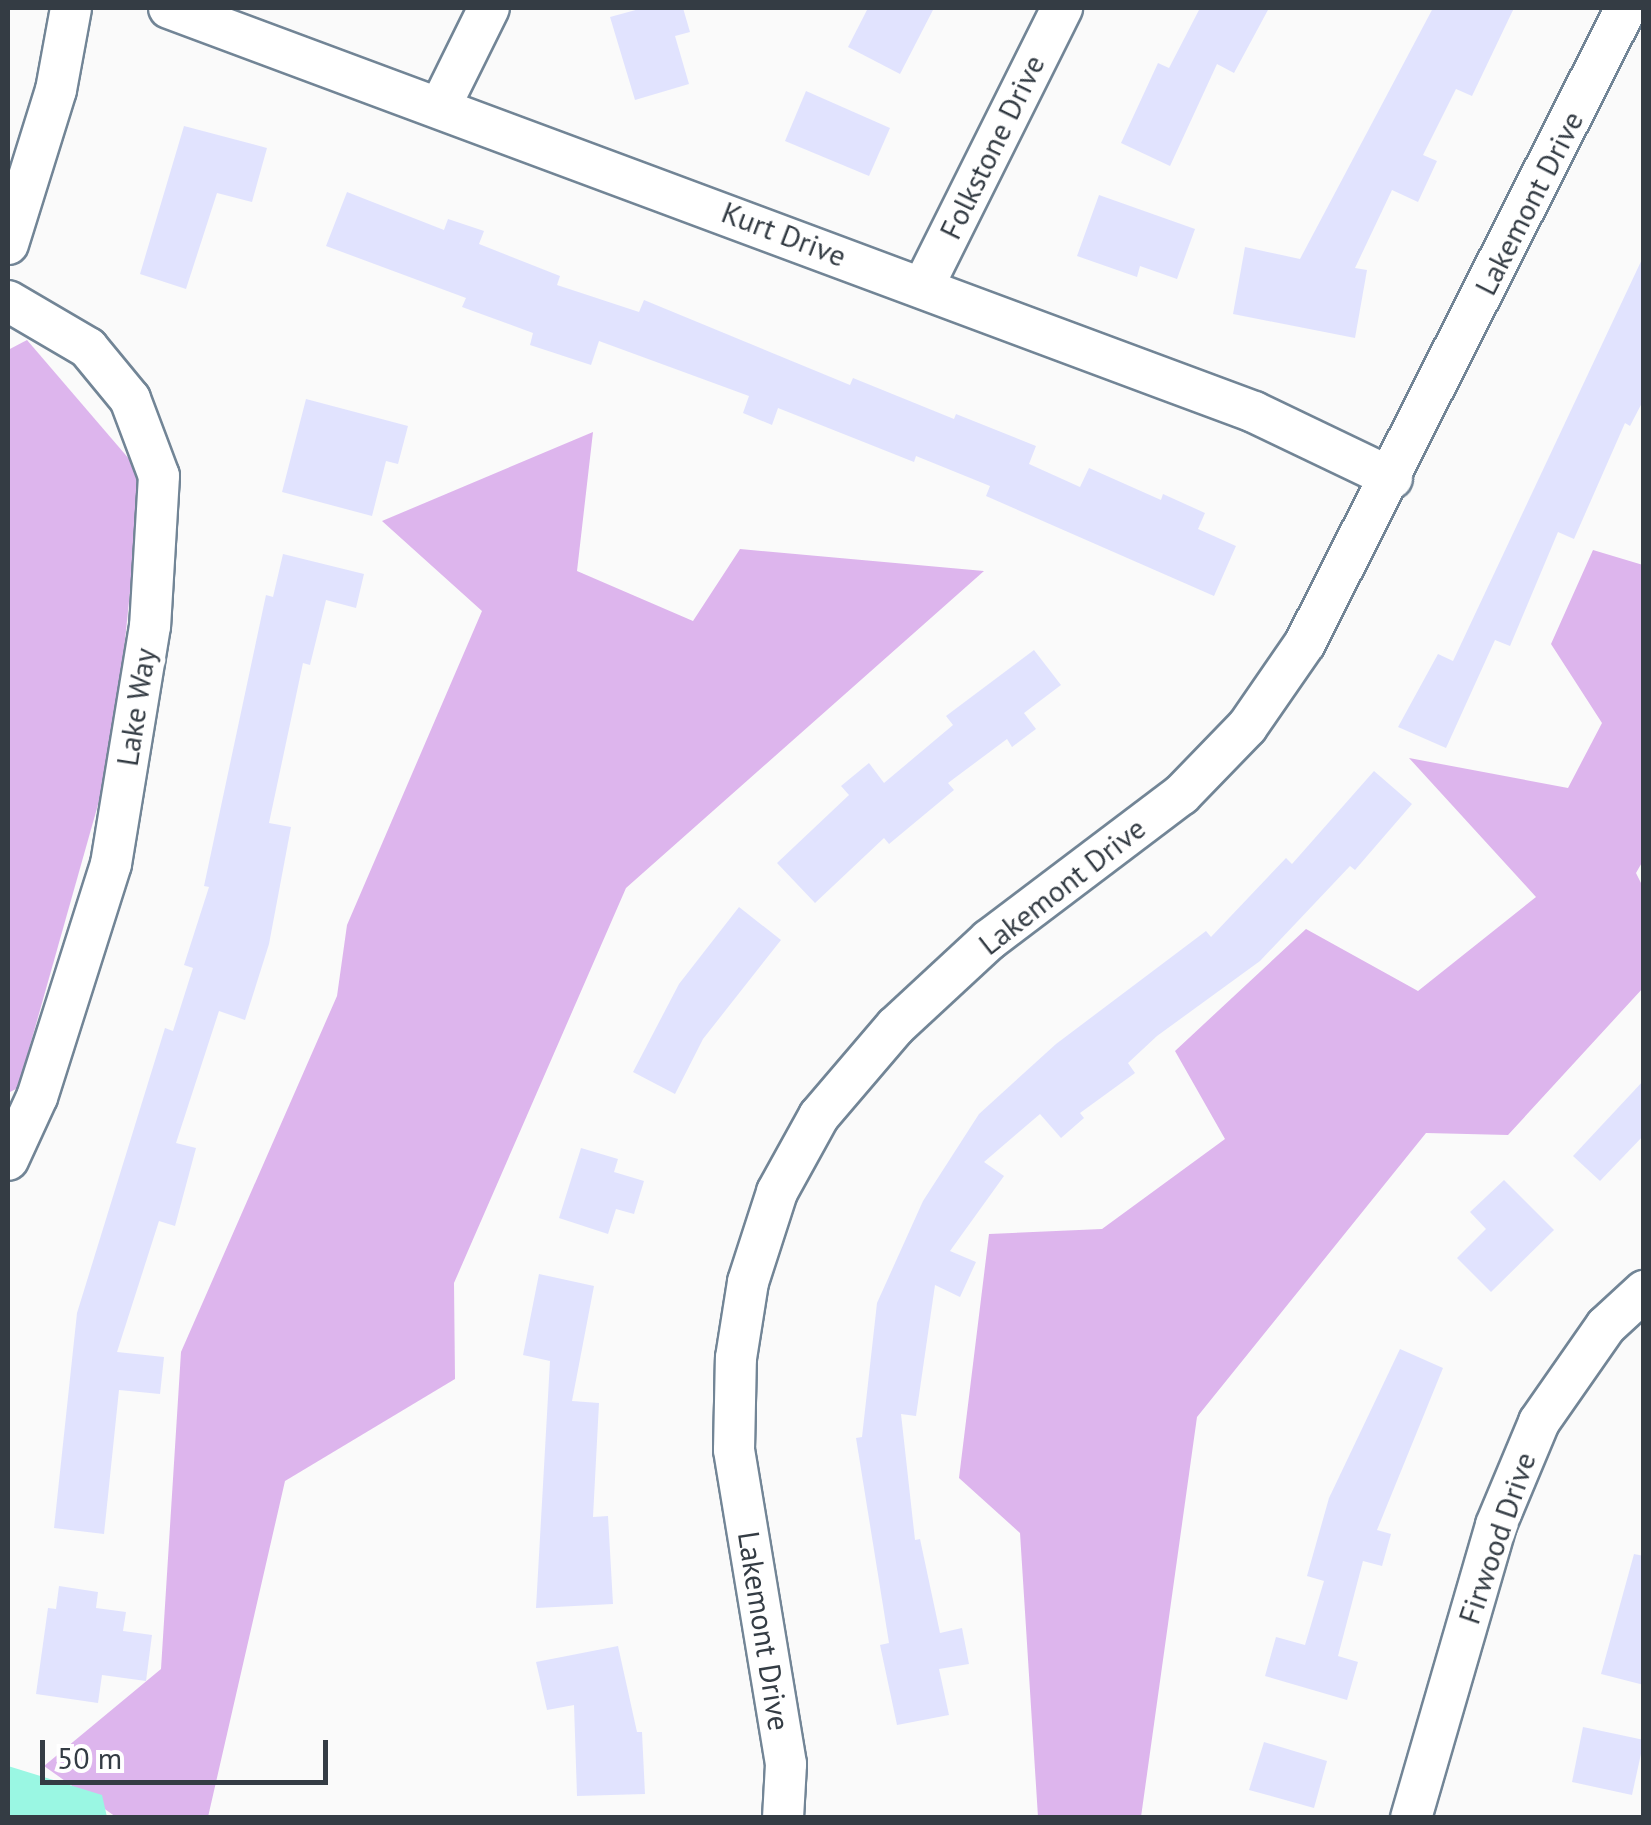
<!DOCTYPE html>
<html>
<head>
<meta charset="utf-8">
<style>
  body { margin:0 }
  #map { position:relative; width:1651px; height:1825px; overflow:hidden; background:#fafafa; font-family:"PT Sans",sans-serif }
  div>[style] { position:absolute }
  .green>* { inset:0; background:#ddb5ed }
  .water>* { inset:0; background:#9af7e3 }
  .building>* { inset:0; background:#e1e3fe }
  .roads { filter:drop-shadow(2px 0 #728596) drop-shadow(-2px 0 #728596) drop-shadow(0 2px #728596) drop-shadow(0 -2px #728596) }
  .minor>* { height:40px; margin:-20px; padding:0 20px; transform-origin:20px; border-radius:20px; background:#fff }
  span { translate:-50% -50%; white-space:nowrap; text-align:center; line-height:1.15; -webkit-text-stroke:10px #fff; paint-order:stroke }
  .street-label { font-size:30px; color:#343c44 }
  .frame { position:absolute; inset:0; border:10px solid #343c44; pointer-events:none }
  .scale { position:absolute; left:40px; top:1740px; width:288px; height:45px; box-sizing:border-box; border:5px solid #343c44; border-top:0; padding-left:12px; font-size:30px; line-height:35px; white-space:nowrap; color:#343c44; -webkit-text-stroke:8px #fff; paint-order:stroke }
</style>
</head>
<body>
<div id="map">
  <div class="green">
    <div style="clip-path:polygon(27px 340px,142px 474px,114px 748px,18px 1088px,8px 1093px,8px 350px)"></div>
    <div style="clip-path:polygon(593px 432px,577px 571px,693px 621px,740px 549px,984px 571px,626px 888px,454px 1283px,455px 1379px,285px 1481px,208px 1817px,116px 1817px,44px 1766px,161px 1669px,181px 1352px,337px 996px,347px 925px,482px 611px,382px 521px)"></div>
    <div style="clip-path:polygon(1593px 550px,1643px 565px,1644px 859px,1636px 873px,1643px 887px,1643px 988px,1508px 1135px,1426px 1133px,1197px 1417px,1141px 1817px,1038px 1817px,1020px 1533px,959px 1478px,989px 1234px,1102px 1229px,1225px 1139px,1175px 1051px,1306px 929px,1418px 991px,1536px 897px,1409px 758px,1568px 788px,1602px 723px,1551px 644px)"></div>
  </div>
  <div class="water">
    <div style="clip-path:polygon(8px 1766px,102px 1795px,107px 1817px,8px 1817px)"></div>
  </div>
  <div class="building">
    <div style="clip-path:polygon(643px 8px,683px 8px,690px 32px,675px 36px,689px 84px,635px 100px,610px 17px)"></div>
    <div style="clip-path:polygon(868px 8px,934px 8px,900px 74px,848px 47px)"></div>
    <div style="clip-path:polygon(1200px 8px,1269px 8px,1234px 73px,1217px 64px,1170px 166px,1121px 143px,1158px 63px,1169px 68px)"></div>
    <div style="clip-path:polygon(1433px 8px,1514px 8px,1472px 96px,1456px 89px,1423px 155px,1437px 161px,1418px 202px,1392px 190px,1355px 268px,1367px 270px,1355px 338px,1233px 314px,1245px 247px,1300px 259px)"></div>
    <div style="clip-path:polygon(806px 91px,890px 128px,869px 176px,785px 141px)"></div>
    <div style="clip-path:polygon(184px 126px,267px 148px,252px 202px,217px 193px,186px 289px,140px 274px)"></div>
    <div style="clip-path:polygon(347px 192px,444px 230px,448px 219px,484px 231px,479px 244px,560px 276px,557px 285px,639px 312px,644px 300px,850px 385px,853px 378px,954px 419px,956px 414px,1036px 446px,1029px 464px,1080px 487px,1089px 468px,1161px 500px,1163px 494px,1205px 513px,1198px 529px,1236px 546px,1214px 596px,986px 496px,990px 486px,916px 456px,914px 462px,778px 408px,772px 425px,743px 413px,749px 396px,599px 341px,591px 365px,530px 345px,533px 333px,462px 307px,466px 298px,326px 246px)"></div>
    <div style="clip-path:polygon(1099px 195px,1195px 229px,1177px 279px,1140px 266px,1137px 277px,1077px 256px)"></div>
    <div style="clip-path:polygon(1644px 255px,1644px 399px,1630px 426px,1625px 423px,1574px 539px,1558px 532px,1510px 646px,1495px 640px,1446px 748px,1398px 727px,1438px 654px,1453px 661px)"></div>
    <div style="clip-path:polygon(306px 399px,408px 426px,398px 464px,386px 461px,372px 516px,282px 492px)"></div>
    <div style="clip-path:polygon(283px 554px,364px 574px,356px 608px,326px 600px,310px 665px,303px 663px,269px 823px,291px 827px,269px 944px,245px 1020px,219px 1011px,176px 1143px,196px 1148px,175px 1226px,159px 1221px,117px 1352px,164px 1357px,160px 1394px,119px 1390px,104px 1534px,54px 1528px,77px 1313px,165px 1028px,173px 1031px,193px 968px,184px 965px,209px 887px,204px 886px,266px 595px,273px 597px)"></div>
    <div style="clip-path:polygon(1034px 650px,1061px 685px,1024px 713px,1036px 729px,1012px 747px,1007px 739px,948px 783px,954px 790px,889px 844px,884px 838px,815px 903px,777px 863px,849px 795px,841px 786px,869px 763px,884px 783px,953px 725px,946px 716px)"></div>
    <div style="clip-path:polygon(1374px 771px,1412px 804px,1355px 870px,1350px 866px,1260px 961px,1157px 1036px,1128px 1063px,1135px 1073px,1080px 1113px,1084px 1118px,1061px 1138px,1040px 1114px,984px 1162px,1004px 1176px,950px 1251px,976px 1262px,960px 1297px,935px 1285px,916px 1416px,901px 1414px,915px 1540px,920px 1539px,940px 1633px,962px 1628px,969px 1664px,939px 1669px,949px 1715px,897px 1725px,880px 1645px,889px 1643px,856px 1438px,862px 1437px,877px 1303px,923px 1201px,979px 1114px,1056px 1044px,1206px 931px,1211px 937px,1286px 858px,1292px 864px)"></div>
    <div style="clip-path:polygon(739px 907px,781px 940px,703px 1039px,675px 1094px,633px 1072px,679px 984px)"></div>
    <div style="clip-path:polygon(1644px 1080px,1644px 1135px,1600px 1181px,1573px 1156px)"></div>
    <div style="clip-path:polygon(581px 1148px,618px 1159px,614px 1172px,644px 1181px,634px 1214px,616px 1209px,608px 1234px,559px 1218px)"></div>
    <div style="clip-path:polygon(1504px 1180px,1554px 1230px,1491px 1292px,1457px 1258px,1486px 1229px,1470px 1212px)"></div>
    <div style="clip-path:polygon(539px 1274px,594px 1286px,572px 1401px,599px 1403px,593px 1517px,608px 1516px,613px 1604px,536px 1608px,550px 1361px,523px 1355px)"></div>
    <div style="clip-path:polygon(1400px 1349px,1443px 1368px,1377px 1530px,1391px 1534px,1382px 1566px,1363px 1561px,1338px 1656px,1358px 1662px,1347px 1700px,1265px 1676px,1276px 1637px,1305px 1645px,1324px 1581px,1307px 1576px,1329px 1498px)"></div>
    <div style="clip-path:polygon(1634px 1554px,1644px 1556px,1644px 1685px,1601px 1674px)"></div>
    <div style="clip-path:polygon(59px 1586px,98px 1592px,96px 1608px,126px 1612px,123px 1631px,152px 1635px,146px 1681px,102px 1675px,98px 1703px,36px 1694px,48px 1608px,56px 1609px)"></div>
    <div style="clip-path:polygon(618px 1646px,637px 1732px,642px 1732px,645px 1794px,577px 1796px,574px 1705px,547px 1710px,536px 1662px)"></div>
    <div style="clip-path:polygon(1583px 1727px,1644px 1740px,1632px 1795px,1572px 1782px)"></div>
    <div style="clip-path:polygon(1264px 1742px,1327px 1761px,1314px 1808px,1249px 1790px)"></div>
  </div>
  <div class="roads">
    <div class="minor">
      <div style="left:169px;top:8px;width:1158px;rotate:20.42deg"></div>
      <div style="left:1254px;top:412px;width:153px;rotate:25.6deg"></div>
      <div style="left:441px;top:105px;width:108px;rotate:-63.7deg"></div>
      <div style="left:8px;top:244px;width:161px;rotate:-72.7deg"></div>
      <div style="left:56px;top:90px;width:83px;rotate:-79.6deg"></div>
      <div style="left:923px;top:287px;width:312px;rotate:-63.5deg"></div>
      <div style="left:8px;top:301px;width:93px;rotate:30.4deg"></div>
      <div style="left:88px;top:348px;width:66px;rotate:50.5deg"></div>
      <div style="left:130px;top:399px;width:82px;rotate:69.4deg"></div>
      <div style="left:159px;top:476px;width:150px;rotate:93.4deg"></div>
      <div style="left:150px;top:626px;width:241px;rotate:99.3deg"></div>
      <div style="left:111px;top:864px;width:244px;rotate:107.6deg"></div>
      <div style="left:37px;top:1097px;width:69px;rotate:114.7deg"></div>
      <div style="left:783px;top:1818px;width:54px;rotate:-86.8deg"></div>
      <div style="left:786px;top:1764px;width:318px;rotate:-99.4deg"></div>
      <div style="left:734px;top:1450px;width:92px;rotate:-88.8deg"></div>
      <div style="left:736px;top:1358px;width:77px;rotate:-81deg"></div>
      <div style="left:748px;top:1282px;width:95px;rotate:-72.1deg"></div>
      <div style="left:777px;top:1192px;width:87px;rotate:-61.1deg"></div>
      <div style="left:819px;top:1116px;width:118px;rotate:-49.5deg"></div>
      <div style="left:896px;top:1026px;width:127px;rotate:-42.8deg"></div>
      <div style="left:989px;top:940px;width:241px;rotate:-37.1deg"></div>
      <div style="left:1181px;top:795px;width:95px;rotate:-45.9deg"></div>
      <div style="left:1247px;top:727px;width:102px;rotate:-55.4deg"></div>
      <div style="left:1305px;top:643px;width:712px;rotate:-63.18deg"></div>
      <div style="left:1411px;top:1818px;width:305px;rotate:-73.8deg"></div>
      <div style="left:1496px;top:1525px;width:112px;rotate:-67.3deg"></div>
      <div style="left:1539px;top:1422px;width:117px;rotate:-55.1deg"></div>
      <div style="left:1606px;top:1326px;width:52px;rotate:-42.6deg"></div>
    </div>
  </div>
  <div class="street-label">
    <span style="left:992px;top:147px;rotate:-64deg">Folkstone Drive</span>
    <span style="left:1529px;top:203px;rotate:-63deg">Lakemont Drive</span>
    <span style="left:784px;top:234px;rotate:21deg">Kurt Drive</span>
    <span style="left:136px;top:707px;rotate:-81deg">Lake Way</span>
    <span style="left:1062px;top:886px;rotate:-38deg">Lakemont Drive</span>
    <span style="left:1497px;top:1538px;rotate:-71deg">Firwood Drive</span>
    <span style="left:764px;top:1631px;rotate:81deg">Lakemont Drive</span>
  </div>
  <div class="frame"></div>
  <div class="scale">50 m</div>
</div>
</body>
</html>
